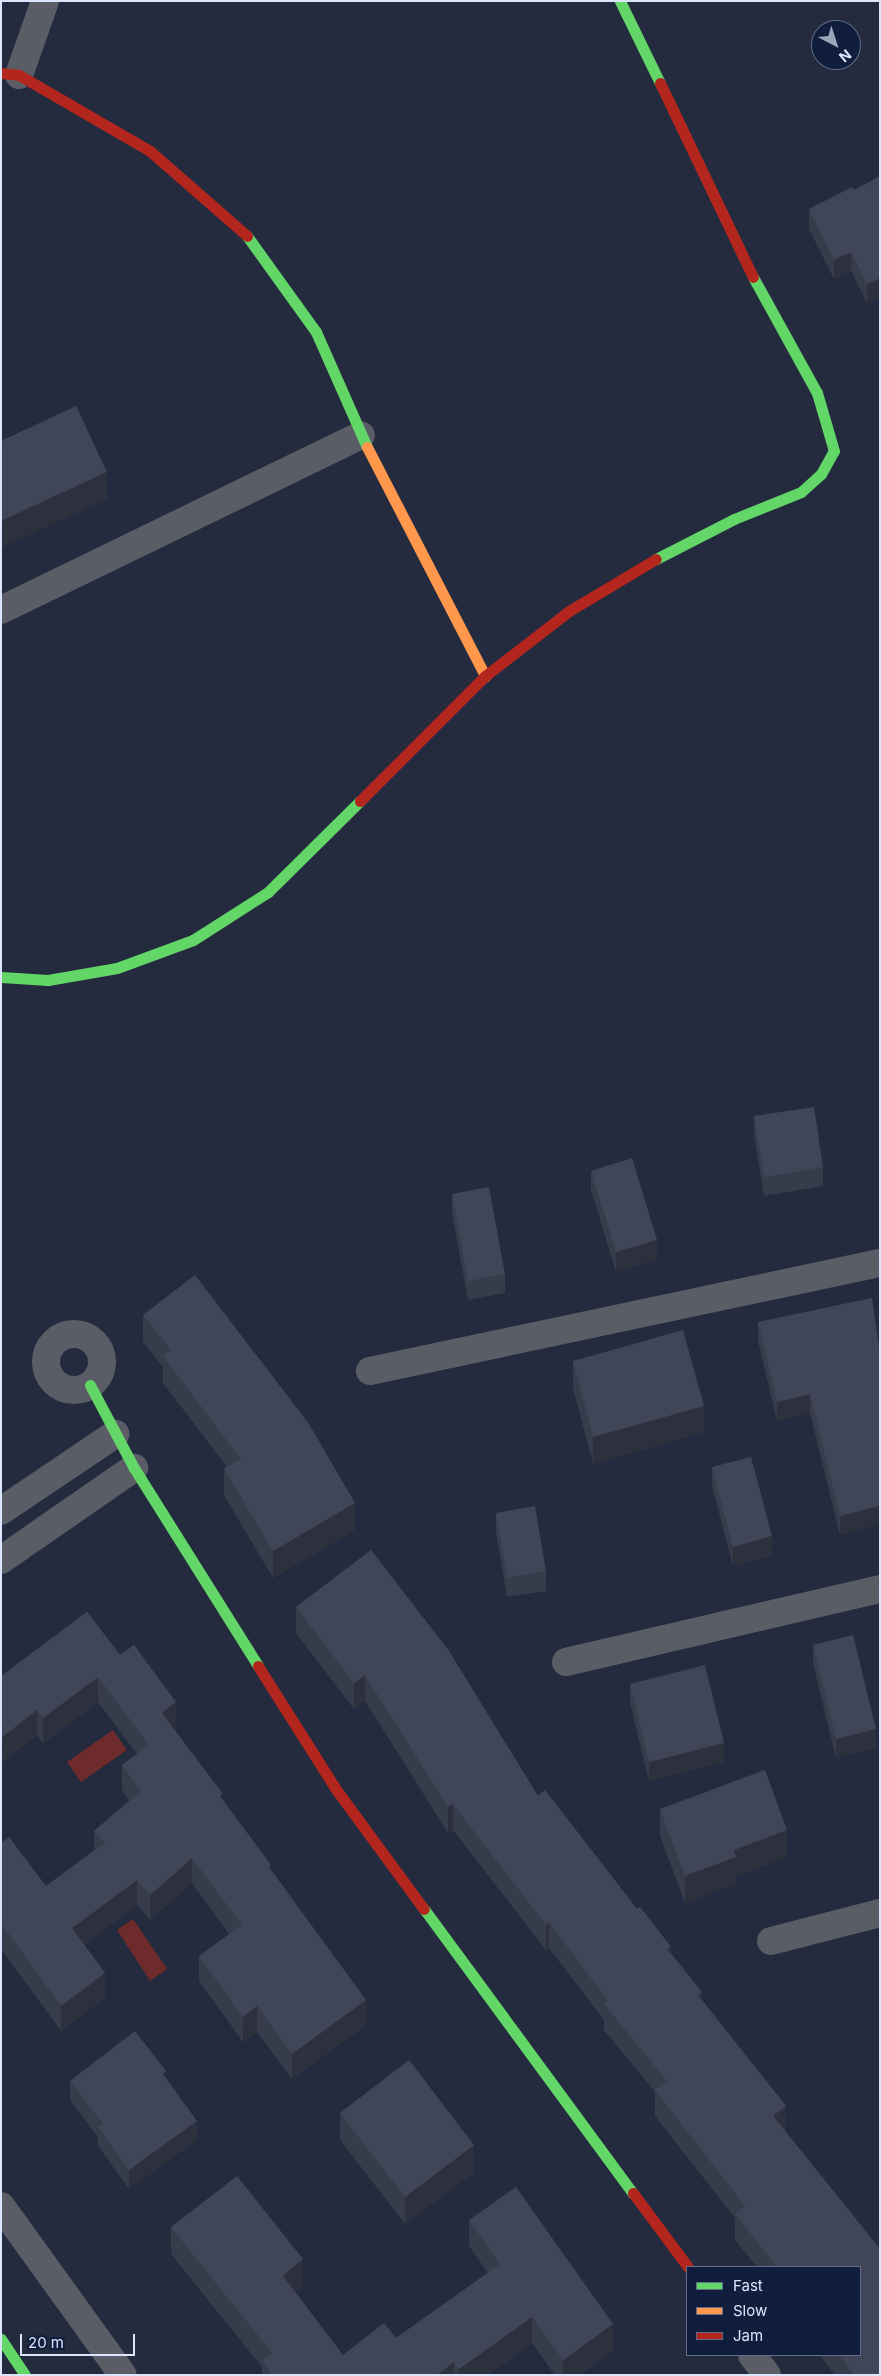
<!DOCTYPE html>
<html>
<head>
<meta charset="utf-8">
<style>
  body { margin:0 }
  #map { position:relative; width:881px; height:2376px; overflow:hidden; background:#242b3e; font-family:Inter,sans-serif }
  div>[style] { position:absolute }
  .water>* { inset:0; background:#6d2b2b }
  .street>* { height:28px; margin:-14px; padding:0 14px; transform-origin:14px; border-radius:14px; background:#5a5d66 }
  .street>.ring { margin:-14px; padding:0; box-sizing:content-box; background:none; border:28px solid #5a5d66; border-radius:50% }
  .fast>* { height:11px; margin:-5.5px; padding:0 5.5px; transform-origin:5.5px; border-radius:5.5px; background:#63d668 }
  .slow>* { height:11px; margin:-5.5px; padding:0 5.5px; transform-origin:5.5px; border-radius:5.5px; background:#ff974d }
  .jam>* { height:11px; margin:-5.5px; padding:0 5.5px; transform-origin:5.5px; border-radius:5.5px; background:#b3261e }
  .wall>* { inset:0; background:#373c4b }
  .shaded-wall>* { inset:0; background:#2d313d }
  .building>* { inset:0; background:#404657 }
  span { translate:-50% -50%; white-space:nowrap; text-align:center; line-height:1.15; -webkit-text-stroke:4px #101d3d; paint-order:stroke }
  .frame { position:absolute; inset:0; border:2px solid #dbe6fc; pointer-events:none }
  .legend { position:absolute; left:686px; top:2266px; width:175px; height:90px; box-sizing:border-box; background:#101d3d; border:1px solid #616d89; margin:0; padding:6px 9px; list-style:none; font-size:15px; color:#dbe6fc }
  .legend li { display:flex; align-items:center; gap:10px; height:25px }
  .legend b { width:25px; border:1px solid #616d89 }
  .north { position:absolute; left:811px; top:20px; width:50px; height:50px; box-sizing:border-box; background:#101d3d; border:1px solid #616d89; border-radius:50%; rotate:140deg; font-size:14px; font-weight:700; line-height:20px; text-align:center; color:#dbe6fc }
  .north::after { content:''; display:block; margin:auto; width:18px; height:22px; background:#9ba5ba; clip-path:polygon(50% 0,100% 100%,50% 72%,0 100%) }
  .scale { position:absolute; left:20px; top:2334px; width:115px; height:22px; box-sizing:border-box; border:2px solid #dbe6fc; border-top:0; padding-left:6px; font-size:15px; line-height:18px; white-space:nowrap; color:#dbe6fc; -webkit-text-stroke:4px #101d3d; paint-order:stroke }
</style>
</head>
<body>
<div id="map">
  <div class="water">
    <div style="clip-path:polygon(113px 1730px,127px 1750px,81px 1782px,67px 1762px)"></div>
    <div style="clip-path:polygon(133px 1919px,167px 1969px,150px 1981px,117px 1930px)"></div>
  </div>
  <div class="street">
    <div style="left:19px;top:75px;width:78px;rotate:-70.6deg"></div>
    <div style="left:1px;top:610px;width:400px;rotate:-25.9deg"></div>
    <div class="ring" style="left:46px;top:1334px;width:28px;height:28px"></div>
    <div style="left:370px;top:1371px;width:521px;rotate:-11.96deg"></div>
    <div style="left:1px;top:1511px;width:138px;rotate:-34deg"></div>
    <div style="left:1px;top:1560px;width:162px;rotate:-34.7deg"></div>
    <div style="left:566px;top:1662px;width:322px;rotate:-13.1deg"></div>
    <div style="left:771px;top:1941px;width:113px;rotate:-14.4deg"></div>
    <div style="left:1px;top:2206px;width:208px;rotate:54.2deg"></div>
    <div style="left:752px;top:2355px;width:25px;rotate:53deg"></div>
  </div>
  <div class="fast">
    <div style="left:620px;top:1px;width:91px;rotate:64deg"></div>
    <div style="left:247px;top:236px;width:118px;rotate:54.3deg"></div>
    <div style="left:316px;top:332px;width:126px;rotate:66.1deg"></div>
    <div style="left:656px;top:559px;width:88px;rotate:-27.1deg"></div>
    <div style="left:734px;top:519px;width:72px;rotate:-21.9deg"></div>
    <div style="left:801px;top:492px;width:27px;rotate:-42deg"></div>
    <div style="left:821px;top:474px;width:26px;rotate:-61deg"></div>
    <div style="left:834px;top:451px;width:60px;rotate:-106.3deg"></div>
    <div style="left:817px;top:393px;width:132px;rotate:-118.9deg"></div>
    <div style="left:1px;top:977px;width:47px;rotate:3.7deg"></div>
    <div style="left:48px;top:980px;width:70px;rotate:-9.9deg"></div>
    <div style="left:117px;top:968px;width:81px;rotate:-20.2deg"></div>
    <div style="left:193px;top:940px;width:89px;rotate:-32.6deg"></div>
    <div style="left:268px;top:892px;width:129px;rotate:-44.7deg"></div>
    <div style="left:90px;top:1385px;width:94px;rotate:62.1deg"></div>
    <div style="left:134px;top:1468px;width:234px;rotate:57.9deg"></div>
    <div style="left:424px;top:1909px;width:353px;rotate:53.7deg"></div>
    <div style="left:1px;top:2339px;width:43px;rotate:56.3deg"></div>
  </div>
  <div class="slow">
    <div style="left:367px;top:447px;width:258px;rotate:62.7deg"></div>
  </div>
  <div class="jam">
    <div style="left:1px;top:73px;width:18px;rotate:6deg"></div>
    <div style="left:19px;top:75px;width:151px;rotate:30.1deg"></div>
    <div style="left:150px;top:151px;width:129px;rotate:41.2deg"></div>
    <div style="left:660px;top:83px;width:215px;rotate:64.4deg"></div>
    <div style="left:360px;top:801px;width:177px;rotate:-45deg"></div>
    <div style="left:485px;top:676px;width:106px;rotate:-37.7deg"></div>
    <div style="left:569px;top:611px;width:101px;rotate:-30.9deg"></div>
    <div style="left:258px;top:1666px;width:144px;rotate:57.7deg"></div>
    <div style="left:335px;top:1788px;width:150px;rotate:53.7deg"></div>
    <div style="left:633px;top:2193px;width:92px;rotate:53.4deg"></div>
  </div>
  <div class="wall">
    <div style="clip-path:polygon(880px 176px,880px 297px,867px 303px,851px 271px,834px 279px,809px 229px,809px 209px,854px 190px)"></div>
    <div style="clip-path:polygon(754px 1116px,823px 1167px,823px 1186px,764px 1196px,754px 1135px)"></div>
    <div style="clip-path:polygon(591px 1171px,657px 1259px,616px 1272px,591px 1190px)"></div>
    <div style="clip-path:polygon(452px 1194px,505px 1274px,505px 1293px,468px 1300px,452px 1214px)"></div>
    <div style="clip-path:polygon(872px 1298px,840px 1535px,810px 1413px,777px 1421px,758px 1341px,758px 1322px)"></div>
    <div style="clip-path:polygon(143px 1315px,355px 1530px,273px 1578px,224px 1495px,224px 1468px,227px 1467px,163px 1383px,163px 1367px,143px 1342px)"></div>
    <div style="clip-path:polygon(573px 1361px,704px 1432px,593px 1464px,573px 1388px)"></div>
    <div style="clip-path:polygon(712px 1467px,772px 1556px,733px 1566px,712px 1486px)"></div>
    <div style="clip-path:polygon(496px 1513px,546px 1571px,546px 1591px,507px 1597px,496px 1532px)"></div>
    <div style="clip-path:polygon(371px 1550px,449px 1651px,538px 1796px,545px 1790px,637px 1909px,640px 1907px,671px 1947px,671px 1953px,702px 1992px,702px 2000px,786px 2106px,786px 2132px,880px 2249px,880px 2375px,835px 2375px,820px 2355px,860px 2355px,860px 2267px,757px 2267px,735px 2240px,735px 2218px,655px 2116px,655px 2092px,604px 2030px,604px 2020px,549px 1948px,546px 1950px,453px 1830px,448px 1833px,365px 1701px,354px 1709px,296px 1633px,296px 1607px)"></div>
    <div style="clip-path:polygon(87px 1612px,176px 1727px,174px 1729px,271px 1871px,366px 2025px,292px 2079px,257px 2032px,243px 2042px,199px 1981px,199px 1956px,229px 1934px,192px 1883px,150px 1920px,137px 1905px,84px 1945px,105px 1998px,61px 2031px,1px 1949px,1px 1843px,46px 1886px,94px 1850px,94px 1831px,129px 1801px,122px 1790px,122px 1765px,137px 1754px,98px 1702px,43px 1743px,37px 1735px,1px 1763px,1px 1676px)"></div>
    <div style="clip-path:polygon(813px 1645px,876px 1748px,836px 1758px,813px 1664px)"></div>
    <div style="clip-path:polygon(630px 1684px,724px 1762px,649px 1781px,630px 1703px)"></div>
    <div style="clip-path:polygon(660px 1809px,787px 1857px,736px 1876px,736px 1884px,685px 1903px,660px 1836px)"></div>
    <div style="clip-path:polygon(166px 2078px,197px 2140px,129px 2189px,98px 2146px,98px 2137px,70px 2100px,70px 2081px)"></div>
    <div style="clip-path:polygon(340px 2113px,474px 2172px,405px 2224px,340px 2140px)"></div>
    <div style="clip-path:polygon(469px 2220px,613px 2351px,579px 2375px,555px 2375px,532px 2343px,488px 2375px,262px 2375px,262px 2367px,171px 2254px,171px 2227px,303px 2286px,295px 2292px,343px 2355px,396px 2338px,488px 2273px,469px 2246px)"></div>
  </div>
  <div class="shaded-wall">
    <div style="clip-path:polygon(851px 252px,851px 271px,834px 279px,834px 260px)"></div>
    <div style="clip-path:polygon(880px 278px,880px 297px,867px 303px,867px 284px)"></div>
    <div style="clip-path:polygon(107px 472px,107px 499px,1px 548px,1px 521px)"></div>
    <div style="clip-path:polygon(657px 1240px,657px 1259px,616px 1272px,616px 1252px)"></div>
    <div style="clip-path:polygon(810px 1394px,810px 1413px,777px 1421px,777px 1402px)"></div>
    <div style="clip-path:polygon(704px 1406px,704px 1432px,593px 1464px,593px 1437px)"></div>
    <div style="clip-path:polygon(355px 1503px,355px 1530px,273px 1578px,273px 1551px)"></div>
    <div style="clip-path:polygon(880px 1506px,880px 1524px,840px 1535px,840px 1516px)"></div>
    <div style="clip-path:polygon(772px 1536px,772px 1556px,733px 1566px,733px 1547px)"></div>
    <div style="clip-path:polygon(365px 1675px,365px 1701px,354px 1709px,354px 1683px)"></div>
    <div style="clip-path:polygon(98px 1677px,98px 1702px,43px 1743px,43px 1718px)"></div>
    <div style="clip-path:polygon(176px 1702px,176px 1727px,162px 1738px,162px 1713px)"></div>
    <div style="clip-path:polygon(37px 1710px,37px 1735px,1px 1763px,1px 1738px)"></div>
    <div style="clip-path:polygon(876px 1729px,876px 1748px,836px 1758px,836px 1739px)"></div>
    <div style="clip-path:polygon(724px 1743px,724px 1762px,649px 1781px,649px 1762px)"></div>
    <div style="clip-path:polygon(453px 1804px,453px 1830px,448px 1833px,448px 1807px)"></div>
    <div style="clip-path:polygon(787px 1830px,787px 1857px,736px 1876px,736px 1884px,685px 1903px,685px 1876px,734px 1850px)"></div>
    <div style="clip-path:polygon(192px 1858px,192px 1883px,150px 1920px,150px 1895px)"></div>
    <div style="clip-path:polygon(137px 1880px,137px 1905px,72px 1954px,72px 1928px)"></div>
    <div style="clip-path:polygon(549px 1922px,549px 1948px,546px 1950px,546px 1925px)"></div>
    <div style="clip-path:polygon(671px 1947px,671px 1972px,667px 1949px)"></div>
    <div style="clip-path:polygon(105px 1973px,105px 1998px,61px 2031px,61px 2006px)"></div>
    <div style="clip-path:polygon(702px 1992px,702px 2017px,698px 1995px)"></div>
    <div style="clip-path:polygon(366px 2000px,366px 2025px,292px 2079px,292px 2054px)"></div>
    <div style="clip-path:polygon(257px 2006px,257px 2032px,243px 2042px,243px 2017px)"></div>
    <div style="clip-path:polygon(786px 2106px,786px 2132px,773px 2116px)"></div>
    <div style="clip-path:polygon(197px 2121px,197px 2140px,129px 2189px,129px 2170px)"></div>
    <div style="clip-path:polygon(474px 2145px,474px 2172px,405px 2224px,405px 2197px)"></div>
    <div style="clip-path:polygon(303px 2259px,303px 2286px,283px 2302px,283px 2276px)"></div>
    <div style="clip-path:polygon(532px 2317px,532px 2343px,488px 2375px,459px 2375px,459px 2369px)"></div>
    <div style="clip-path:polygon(613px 2324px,613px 2351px,579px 2375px,563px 2375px,563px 2360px)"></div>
    <div style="clip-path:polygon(454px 2362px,454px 2375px,437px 2375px)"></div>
  </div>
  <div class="building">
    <div style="clip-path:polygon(880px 176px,880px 278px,867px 284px,851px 252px,834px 260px,809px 209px,852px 187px,854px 190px)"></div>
    <div style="clip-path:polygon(76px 406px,107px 472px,1px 521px,1px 441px)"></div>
    <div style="clip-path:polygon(814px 1107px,823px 1167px,764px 1177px,754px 1116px)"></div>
    <div style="clip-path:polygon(632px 1158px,657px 1240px,616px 1252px,591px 1171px)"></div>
    <div style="clip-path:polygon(489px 1187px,505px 1274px,468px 1281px,452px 1194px)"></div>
    <div style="clip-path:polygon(195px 1275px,309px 1424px,355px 1503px,273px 1551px,224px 1468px,241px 1459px,163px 1356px,171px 1350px,143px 1315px)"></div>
    <div style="clip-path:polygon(872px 1298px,880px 1354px,880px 1506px,840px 1516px,810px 1394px,777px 1402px,758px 1322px)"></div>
    <div style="clip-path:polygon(683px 1330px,704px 1406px,593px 1437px,573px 1361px)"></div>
    <div style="clip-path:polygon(751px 1457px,772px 1536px,733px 1547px,712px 1467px)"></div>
    <div style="clip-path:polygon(535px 1506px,546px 1571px,507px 1578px,496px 1513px)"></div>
    <div style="clip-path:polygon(371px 1550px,449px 1651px,538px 1796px,545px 1790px,637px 1909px,640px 1907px,671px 1947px,667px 1949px,702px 1992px,698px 1995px,786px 2106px,773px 2116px,880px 2249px,880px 2375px,854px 2375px,839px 2355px,860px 2355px,860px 2267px,777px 2267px,735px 2214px,745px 2206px,655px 2090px,667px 2081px,604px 2004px,608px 2001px,549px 1922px,546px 1925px,453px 1804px,448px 1807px,365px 1675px,354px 1683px,296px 1607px)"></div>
    <div style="clip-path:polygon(87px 1612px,120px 1655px,134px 1645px,176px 1702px,162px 1713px,223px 1794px,220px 1796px,271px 1865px,269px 1867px,366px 2000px,292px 2054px,257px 2006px,243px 2017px,199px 1956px,242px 1925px,192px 1858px,150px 1895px,137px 1880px,72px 1928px,105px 1973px,61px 2006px,1px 1923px,1px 1843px,9px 1837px,46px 1886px,105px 1843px,94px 1831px,141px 1791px,122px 1765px,149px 1745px,98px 1677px,43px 1718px,37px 1710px,1px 1738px,1px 1676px)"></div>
    <div style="clip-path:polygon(853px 1635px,876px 1729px,836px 1739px,813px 1645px)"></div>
    <div style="clip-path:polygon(705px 1665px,724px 1743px,649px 1762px,630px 1684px)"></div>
    <div style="clip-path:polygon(765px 1770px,787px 1830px,734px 1850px,736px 1857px,685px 1876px,660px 1809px)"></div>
    <div style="clip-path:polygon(135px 2031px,166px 2071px,163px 2074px,197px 2121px,129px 2170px,98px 2127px,103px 2124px,70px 2081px)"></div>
    <div style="clip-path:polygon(409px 2060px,474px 2145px,405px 2197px,340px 2113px)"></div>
    <div style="clip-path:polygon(237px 2176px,303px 2259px,283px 2276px,343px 2355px,384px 2323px,396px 2338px,500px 2264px,469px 2220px,516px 2187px,613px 2324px,563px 2360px,532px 2317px,459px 2369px,454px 2362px,437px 2375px,272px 2375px,262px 2361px,272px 2353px,171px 2227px)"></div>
  </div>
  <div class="frame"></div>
  <ul class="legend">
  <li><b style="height:6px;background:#63d668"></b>Fast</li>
  <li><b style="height:6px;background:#ff974d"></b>Slow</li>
  <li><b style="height:6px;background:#b3261e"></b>Jam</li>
  </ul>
  <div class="north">N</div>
  <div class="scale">20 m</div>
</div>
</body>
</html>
